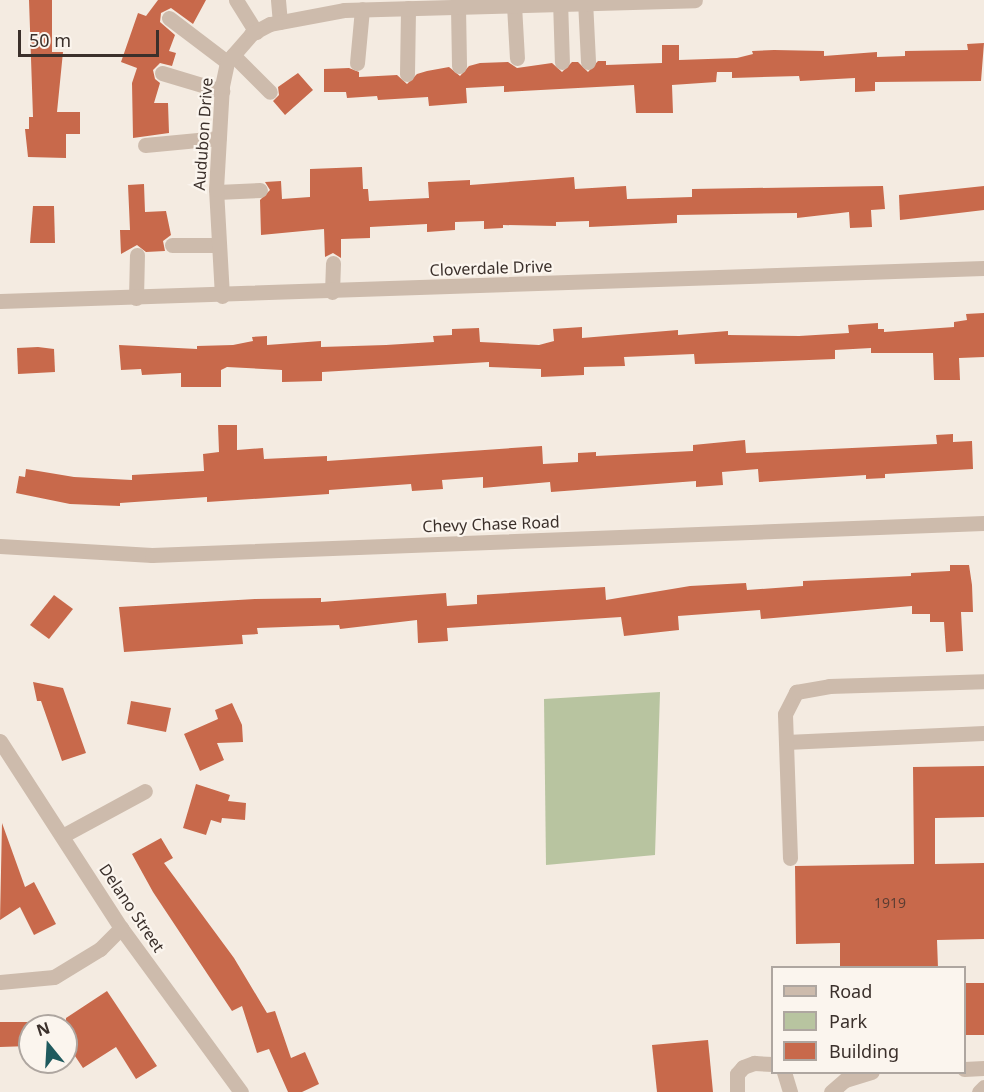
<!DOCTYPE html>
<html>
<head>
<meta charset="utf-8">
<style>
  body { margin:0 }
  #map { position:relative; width:984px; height:1092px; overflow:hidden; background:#f4ebe1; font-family:"Noto Sans",sans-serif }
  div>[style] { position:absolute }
  .green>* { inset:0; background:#b8c4a0 }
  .building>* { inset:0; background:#c8694b }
  .minor>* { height:15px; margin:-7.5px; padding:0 7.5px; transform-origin:7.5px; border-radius:7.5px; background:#cdbbac }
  span { translate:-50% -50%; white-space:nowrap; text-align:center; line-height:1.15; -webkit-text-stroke:4.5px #fbf5ee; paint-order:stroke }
  .number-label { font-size:14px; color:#5e3e33 }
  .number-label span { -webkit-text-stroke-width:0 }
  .street-label { font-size:16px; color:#3b302b }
  .legend { position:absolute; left:771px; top:966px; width:195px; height:108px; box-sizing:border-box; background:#fbf5ee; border:2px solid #aea6a0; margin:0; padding:8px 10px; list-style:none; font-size:18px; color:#3b302b }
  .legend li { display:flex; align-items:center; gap:12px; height:30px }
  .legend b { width:30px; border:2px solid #aea6a0 }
  .north { position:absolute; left:18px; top:1014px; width:60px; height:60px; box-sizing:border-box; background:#fbf5ee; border:2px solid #aea6a0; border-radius:50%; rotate:342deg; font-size:16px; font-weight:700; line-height:24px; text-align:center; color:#3b302b }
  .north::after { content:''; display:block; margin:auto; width:21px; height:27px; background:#1f5a5e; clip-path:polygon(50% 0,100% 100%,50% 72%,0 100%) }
  .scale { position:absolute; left:18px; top:30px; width:141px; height:27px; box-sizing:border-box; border:3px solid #3b302b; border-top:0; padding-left:8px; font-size:18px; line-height:21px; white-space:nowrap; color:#3b302b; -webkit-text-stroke:4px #fbf5ee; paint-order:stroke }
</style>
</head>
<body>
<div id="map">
  <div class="green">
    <div style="clip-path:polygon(660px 692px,655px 855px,546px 865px,544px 699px)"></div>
  </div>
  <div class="building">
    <div style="clip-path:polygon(29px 0,52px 0,52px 52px,63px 52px,57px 112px,80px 112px,80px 134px,66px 134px,66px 158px,28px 157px,25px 129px,29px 129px,29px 117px,33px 117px)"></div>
    <div style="clip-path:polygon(158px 0,206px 0,193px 24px,171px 8px,161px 13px,160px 22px,175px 35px,169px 51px,176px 53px,172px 66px,160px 63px,153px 70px,155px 79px,160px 83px,154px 103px,168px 103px,169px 133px,133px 138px,132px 83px,137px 68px,121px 62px,138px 13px,146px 16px)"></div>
    <div style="clip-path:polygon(984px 43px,981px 81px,875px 82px,875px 91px,855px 92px,855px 78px,800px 81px,799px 76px,732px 78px,732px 72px,717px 72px,716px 82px,672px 85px,673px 113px,636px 113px,634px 85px,504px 92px,504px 86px,466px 88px,467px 103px,429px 106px,428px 97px,378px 100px,377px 96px,347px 98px,346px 92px,324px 92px,324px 69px,349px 68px,359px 72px,359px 77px,397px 75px,407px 84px,417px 74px,427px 71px,449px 67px,460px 76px,469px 66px,480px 63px,508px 62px,517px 68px,552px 63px,562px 72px,572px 62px,578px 62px,588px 72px,598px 61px,606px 61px,606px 65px,662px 63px,662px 45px,679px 45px,679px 60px,737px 58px,753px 54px,752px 51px,774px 50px,824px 51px,824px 56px,877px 52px,877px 57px,905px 56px,905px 51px,968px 50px,967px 44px)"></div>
    <div style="clip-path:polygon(298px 73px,313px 90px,285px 115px,273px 101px,279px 95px,278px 87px)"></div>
    <div style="clip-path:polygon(362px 167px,363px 189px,368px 189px,369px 201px,429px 198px,428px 182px,470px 180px,470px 185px,574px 177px,575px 189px,626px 186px,627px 199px,692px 197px,692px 189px,883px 186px,885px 209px,871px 210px,872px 227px,850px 228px,849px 212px,797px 218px,797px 213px,677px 215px,677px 223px,589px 227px,589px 221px,556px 222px,556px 226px,503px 225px,503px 228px,484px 229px,484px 221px,455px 222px,455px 230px,427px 232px,427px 224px,370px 227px,370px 238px,341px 239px,341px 258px,333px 253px,325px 257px,324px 229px,261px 235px,260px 200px,270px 190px,265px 182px,281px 181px,282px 199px,310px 197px,310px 169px)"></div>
    <div style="clip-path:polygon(144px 184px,145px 212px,166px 211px,171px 235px,163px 241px,165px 251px,146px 252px,137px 245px,121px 254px,120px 230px,130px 230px,128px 185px)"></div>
    <div style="clip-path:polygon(984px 186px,984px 210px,900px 220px,899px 195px)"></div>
    <div style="clip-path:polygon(33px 206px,54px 206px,55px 243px,30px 243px)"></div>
    <div style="clip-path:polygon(984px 313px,984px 357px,959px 358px,960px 380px,934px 380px,933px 353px,871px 353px,871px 348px,835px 350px,835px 359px,783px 361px,695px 364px,694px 354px,624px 357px,625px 366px,584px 367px,584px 375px,541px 377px,541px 369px,489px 367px,489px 362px,322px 372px,322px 381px,282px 382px,282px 370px,227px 367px,221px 370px,221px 387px,181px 387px,181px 373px,142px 375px,141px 369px,121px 370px,119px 345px,197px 349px,197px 346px,233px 345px,253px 341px,252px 337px,267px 336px,267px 345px,321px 341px,321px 347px,386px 345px,434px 342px,433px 336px,452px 335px,452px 329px,479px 328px,480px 342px,539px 345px,554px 341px,553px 329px,582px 327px,582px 338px,678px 330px,678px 335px,728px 331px,728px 335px,799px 336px,849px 333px,848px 325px,878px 323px,878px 329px,884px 329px,884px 332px,954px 327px,954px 322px,967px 320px,966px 314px)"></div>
    <div style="clip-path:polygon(38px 347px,54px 349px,55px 372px,18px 374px,17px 348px)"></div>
    <div style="clip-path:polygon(218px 425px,237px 425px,237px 450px,263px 448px,264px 459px,327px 456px,327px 461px,542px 446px,543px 464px,578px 462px,578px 453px,596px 452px,596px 456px,693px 451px,693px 445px,745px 440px,746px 453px,937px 444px,936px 435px,953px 434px,953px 442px,972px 441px,973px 469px,885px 474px,885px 478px,866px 479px,866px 475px,759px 482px,758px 469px,722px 472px,723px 485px,696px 487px,696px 481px,551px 492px,550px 482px,483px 488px,483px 477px,442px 480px,443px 489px,412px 491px,411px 484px,329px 490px,329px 494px,207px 502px,207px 497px,120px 503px,120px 506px,70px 504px,16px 493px,19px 476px,25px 477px,26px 469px,74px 477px,132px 480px,132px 475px,204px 471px,203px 454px,219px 452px)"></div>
    <div style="clip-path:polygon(950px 565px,969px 565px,972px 585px,973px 612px,961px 612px,963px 651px,946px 652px,944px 622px,930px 622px,930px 614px,912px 614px,912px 606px,761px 619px,760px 610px,678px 616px,679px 630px,624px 636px,621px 617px,447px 628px,448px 641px,418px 643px,417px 620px,340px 629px,339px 625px,257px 628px,258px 634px,242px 635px,243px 644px,124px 652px,119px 607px,255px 599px,321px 598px,321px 602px,446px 593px,447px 606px,477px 604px,477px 595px,605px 587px,606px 600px,690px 586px,746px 583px,747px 590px,803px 586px,803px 581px,911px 576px,911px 573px,950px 571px)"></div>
    <div style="clip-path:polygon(54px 595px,73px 609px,49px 639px,30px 625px)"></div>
    <div style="clip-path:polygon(33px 682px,63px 688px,86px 753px,62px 761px,41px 701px,37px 701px)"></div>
    <div style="clip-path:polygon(131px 701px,171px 708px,166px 732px,127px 724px)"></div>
    <div style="clip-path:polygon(232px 703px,242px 725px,243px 742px,217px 743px,224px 760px,200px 771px,184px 734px,218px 719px,215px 710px)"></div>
    <div style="clip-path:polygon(984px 766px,984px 817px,935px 818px,935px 864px,984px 863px,984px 939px,937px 940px,938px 968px,840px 968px,840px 943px,796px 944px,795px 866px,914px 864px,913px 767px)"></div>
    <div style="clip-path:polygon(196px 784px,230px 795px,228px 801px,246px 803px,245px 820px,222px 818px,221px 823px,211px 820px,206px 835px,183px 828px)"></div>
    <div style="clip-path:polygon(2px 823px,25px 887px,34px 882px,56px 924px,34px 935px,20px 907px,0 920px)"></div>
    <div style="clip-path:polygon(161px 838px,173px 858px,164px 863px,234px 958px,267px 1013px,275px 1011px,291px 1058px,305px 1052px,319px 1084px,302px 1092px,288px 1092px,269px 1049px,257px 1053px,242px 1006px,232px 1011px,153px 892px,132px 854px)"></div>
    <div style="clip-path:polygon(964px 983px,984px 983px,984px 1035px,964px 1035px)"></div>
    <div style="clip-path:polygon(107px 991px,157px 1066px,136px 1079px,116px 1047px,83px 1068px,73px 1053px,66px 1053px,66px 1018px)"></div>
    <div style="clip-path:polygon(0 1022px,30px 1022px,30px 1046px,0 1047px)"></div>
    <div style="clip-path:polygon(708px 1040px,713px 1092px,657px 1092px,652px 1045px)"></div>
  </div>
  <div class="minor">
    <div style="left:236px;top:0;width:38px;rotate:58deg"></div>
    <div style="left:278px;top:0;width:22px;rotate:85deg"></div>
    <div style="left:560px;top:0;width:62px;rotate:88.2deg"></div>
    <div style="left:585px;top:0;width:62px;rotate:87.2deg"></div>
    <div style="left:514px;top:5px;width:53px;rotate:86.8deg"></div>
    <div style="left:458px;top:7px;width:59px;rotate:89deg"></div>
    <div style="left:169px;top:18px;width:73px;rotate:37.2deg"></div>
    <div style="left:233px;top:55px;width:52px;rotate:45deg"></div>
    <div style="left:357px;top:63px;width:54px;rotate:-84.7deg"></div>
    <div style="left:162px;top:73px;width:63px;rotate:16.7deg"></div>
    <div style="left:407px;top:74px;width:66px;rotate:-89.1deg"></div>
    <div style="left:145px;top:145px;width:74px;rotate:-5.4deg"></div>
    <div style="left:217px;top:192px;width:43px;rotate:-2.7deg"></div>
    <div style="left:172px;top:245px;width:47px"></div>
    <div style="left:332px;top:292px;width:29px;rotate:-88deg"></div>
    <div style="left:222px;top:296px;width:107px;rotate:-93.2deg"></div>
    <div style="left:216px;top:189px;width:103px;rotate:-86.7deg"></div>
    <div style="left:222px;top:86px;width:25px;rotate:-78deg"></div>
    <div style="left:227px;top:62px;width:37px;rotate:-49deg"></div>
    <div style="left:251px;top:34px;width:21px;rotate:-28deg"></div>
    <div style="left:270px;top:24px;width:75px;rotate:-10.7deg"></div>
    <div style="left:344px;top:10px;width:351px;rotate:-1.6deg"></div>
    <div style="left:136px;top:298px;width:43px;rotate:-88.7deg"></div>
    <div style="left:0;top:301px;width:985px;rotate:-1.92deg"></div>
    <div style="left:0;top:546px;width:152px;rotate:3.4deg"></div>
    <div style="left:152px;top:555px;width:833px;rotate:-2.2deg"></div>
    <div style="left:0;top:741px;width:223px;rotate:57.1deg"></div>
    <div style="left:121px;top:928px;width:203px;rotate:53.8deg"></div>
    <div style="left:786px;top:742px;width:198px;rotate:-2.6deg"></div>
    <div style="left:64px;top:835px;width:92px;rotate:-28.5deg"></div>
    <div style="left:790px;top:858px;width:144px;rotate:-92deg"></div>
    <div style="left:785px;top:714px;width:25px;rotate:-63deg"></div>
    <div style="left:796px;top:692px;width:34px;rotate:-10deg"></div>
    <div style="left:829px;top:686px;width:155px;rotate:-1.8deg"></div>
    <div style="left:0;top:982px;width:54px;rotate:-5.3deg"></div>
    <div style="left:54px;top:977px;width:54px;rotate:-31.3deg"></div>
    <div style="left:100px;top:949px;width:30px;rotate:-45deg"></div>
    <div style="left:964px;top:1069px;width:20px;rotate:-3deg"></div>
    <div style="left:784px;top:1072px;width:21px;rotate:73deg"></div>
    <div style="left:737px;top:1092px;width:18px;rotate:-90deg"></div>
    <div style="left:737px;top:1074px;width:9px;rotate:-49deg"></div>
    <div style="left:743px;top:1067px;width:12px;rotate:-20deg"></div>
    <div style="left:754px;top:1063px;width:18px;rotate:3deg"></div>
    <div style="left:831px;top:1092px;width:18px;rotate:-41deg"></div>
    <div style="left:845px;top:1080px;width:28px;rotate:-17deg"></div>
    <div style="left:979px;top:1092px;width:7px;rotate:-45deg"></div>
  </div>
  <div class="number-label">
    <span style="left:890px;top:903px">1919</span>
  </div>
  <div class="street-label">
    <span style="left:203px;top:134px;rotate:-86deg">Audubon Drive</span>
    <span style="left:491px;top:268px;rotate:-2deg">Cloverdale Drive</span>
    <span style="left:491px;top:524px;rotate:-2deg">Chevy Chase Road</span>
    <span style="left:132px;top:908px;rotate:56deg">Delano Street</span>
  </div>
  <ul class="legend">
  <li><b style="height:8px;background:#cdbbac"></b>Road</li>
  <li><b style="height:16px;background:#b8c4a0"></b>Park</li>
  <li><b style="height:16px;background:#c8694b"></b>Building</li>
  </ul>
  <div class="north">N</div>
  <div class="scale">50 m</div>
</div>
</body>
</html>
